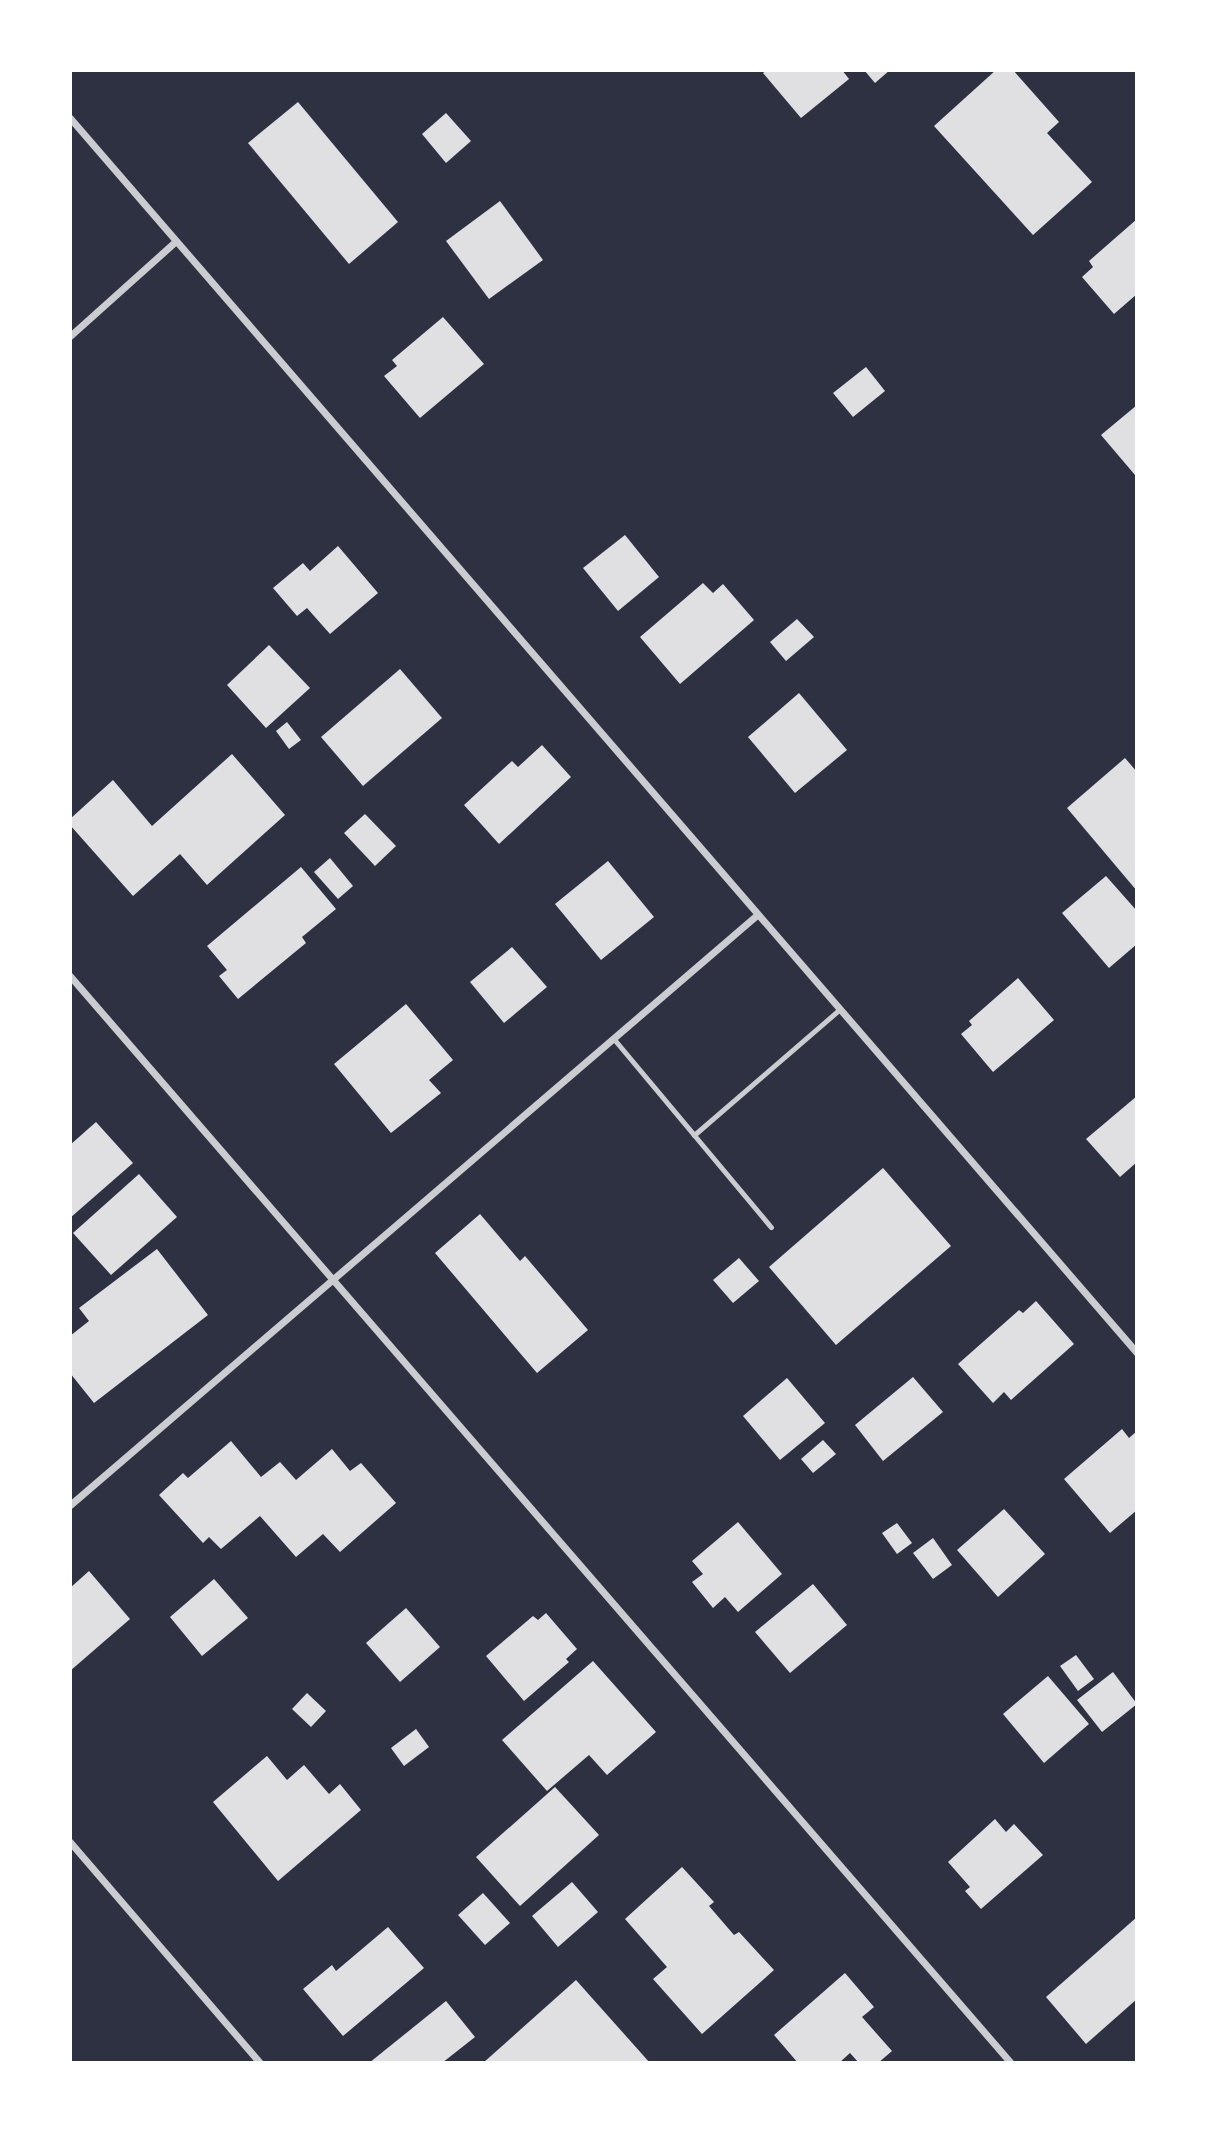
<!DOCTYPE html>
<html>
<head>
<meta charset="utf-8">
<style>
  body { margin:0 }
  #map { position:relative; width:1207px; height:2133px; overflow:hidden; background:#2d3142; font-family:"IBM Plex Sans",sans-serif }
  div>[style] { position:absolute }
  .building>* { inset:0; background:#e0e0e3 }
  .service>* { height:5px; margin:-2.5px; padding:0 2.5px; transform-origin:2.5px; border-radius:2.5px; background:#caccd0 }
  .minor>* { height:7px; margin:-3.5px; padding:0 3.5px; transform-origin:3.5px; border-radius:3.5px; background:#caccd0 }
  span { translate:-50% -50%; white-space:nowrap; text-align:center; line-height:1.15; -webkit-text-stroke:5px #fff; paint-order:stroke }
  .frame { position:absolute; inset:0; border:72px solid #fff; pointer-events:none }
</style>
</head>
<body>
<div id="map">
  <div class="building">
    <div style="clip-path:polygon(767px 70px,842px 70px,849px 79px,801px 118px,763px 73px)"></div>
    <div style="clip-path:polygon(864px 70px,890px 70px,875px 83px)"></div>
    <div style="clip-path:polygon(996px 70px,1013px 70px,1059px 122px,1047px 133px,1092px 182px,1033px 235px,934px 126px)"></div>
    <div style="clip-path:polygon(298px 102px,398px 222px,349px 264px,248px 143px)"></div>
    <div style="clip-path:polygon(446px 113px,471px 141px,446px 163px,422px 134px)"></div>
    <div style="clip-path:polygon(500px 201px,543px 260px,489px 299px,446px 241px)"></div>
    <div style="clip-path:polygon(1137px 219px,1137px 294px,1114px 314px,1082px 277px,1093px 267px,1089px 261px)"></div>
    <div style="clip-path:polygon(443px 317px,484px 364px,420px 418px,384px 376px,397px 366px,392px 360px)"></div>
    <div style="clip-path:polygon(866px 367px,885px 391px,853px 417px,833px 393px)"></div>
    <div style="clip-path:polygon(1137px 405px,1137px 473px,1135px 475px,1101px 435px)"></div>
    <div style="clip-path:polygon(625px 535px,659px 577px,618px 611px,583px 568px)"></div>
    <div style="clip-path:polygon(338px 546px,378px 593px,330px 634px,307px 608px,297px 616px,273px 588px,303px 563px,310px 571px)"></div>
    <div style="clip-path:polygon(703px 583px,713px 593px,723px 584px,754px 620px,680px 684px,640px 637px)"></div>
    <div style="clip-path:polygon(797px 619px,814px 637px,786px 661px,770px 642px)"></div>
    <div style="clip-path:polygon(269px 645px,310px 688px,266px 728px,227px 685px)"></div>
    <div style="clip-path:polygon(400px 669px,442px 718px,363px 786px,321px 737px)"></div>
    <div style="clip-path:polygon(799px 693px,847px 750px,795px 793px,748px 737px)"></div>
    <div style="clip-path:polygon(287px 722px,301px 740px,289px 749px,276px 731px)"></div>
    <div style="clip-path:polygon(542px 745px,571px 777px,499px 844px,464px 805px,512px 761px,518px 767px)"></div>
    <div style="clip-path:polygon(232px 754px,285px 815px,207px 885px,180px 854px,133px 896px,70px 825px,70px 819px,113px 780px,152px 826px)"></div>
    <div style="clip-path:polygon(1125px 758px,1137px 772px,1137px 891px,1067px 808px)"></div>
    <div style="clip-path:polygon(365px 814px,396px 846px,375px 866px,344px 833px)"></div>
    <div style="clip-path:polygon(330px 858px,353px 886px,338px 899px,314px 872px)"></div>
    <div style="clip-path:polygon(608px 861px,654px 917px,601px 960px,555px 904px)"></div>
    <div style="clip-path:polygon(301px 867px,336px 909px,302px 937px,306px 943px,238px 999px,219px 976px,227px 970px,207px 946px)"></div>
    <div style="clip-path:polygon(1106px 876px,1137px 911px,1137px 944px,1109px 968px,1062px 913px)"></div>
    <div style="clip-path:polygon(512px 947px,547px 987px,504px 1023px,470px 982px)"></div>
    <div style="clip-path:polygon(1018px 978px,1054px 1020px,993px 1072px,961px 1034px,972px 1025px,969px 1021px)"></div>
    <div style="clip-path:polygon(406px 1004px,453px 1060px,429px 1080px,441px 1093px,391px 1133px,334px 1064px)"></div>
    <div style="clip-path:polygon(1137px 1096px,1137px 1162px,1120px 1177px,1086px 1139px)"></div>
    <div style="clip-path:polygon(96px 1122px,133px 1163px,70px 1218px,70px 1145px)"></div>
    <div style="clip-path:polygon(883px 1168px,951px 1246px,836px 1345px,769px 1267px)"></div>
    <div style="clip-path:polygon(139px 1174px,177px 1217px,111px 1275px,73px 1233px)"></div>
    <div style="clip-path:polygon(480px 1214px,520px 1261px,525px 1256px,588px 1330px,537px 1373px,435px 1253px)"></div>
    <div style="clip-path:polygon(157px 1249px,208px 1315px,94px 1403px,70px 1373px,70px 1336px,89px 1321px,79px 1308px)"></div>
    <div style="clip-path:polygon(739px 1258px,759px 1281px,733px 1303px,713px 1280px)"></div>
    <div style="clip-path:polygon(1036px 1301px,1074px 1344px,1011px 1400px,1004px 1392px,993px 1403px,958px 1364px,1019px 1310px,1023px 1313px)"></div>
    <div style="clip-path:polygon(913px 1377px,943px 1412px,883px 1461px,855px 1425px)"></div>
    <div style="clip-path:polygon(787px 1378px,825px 1423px,780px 1460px,743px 1416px)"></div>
    <div style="clip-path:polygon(1122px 1429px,1129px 1438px,1137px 1431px,1137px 1510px,1110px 1533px,1064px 1479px)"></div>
    <div style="clip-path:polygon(823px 1440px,836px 1454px,813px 1473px,801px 1459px)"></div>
    <div style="clip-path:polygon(231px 1441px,261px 1477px,280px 1462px,296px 1480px,332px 1449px,350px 1471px,361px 1463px,396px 1503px,340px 1552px,323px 1534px,296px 1557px,260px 1516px,221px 1549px,209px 1537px,203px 1543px,159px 1495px,183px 1473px,188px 1478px)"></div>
    <div style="clip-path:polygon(1004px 1509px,1045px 1554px,998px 1597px,957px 1550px)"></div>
    <div style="clip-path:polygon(738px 1522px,782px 1574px,738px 1612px,725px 1597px,713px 1608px,692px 1582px,703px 1574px,692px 1561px)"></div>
    <div style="clip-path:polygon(897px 1523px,912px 1543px,897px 1554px,882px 1533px)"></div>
    <div style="clip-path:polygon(933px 1538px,952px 1565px,933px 1579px,913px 1553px)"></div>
    <div style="clip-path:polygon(89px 1571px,130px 1619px,70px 1671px,70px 1588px)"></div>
    <div style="clip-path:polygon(214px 1579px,248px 1618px,202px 1656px,170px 1617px)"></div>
    <div style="clip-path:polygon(813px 1584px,847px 1625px,790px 1673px,755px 1632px)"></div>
    <div style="clip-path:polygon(406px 1608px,440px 1647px,400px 1682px,366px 1643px)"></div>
    <div style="clip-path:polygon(546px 1613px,577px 1649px,566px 1659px,569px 1662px,524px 1701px,486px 1656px,533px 1616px,538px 1620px)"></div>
    <div style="clip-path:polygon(1076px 1655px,1094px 1679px,1078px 1691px,1060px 1666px)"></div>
    <div style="clip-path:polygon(593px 1661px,656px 1732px,607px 1775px,589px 1755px,547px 1791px,502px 1740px)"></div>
    <div style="clip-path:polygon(1113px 1672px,1137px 1704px,1102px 1732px,1077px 1700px)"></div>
    <div style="clip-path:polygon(1048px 1676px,1089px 1724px,1044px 1763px,1003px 1714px)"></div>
    <div style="clip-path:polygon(307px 1693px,326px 1711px,311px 1727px,292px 1709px)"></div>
    <div style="clip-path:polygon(416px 1729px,429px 1747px,404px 1766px,391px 1748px)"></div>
    <div style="clip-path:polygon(267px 1756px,287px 1780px,304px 1765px,329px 1794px,340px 1784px,361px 1810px,278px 1881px,213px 1802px)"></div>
    <div style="clip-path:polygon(555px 1787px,599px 1835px,520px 1906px,476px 1857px)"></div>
    <div style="clip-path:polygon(995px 1819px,1006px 1832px,1014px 1824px,1043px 1855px,981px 1909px,965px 1891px,970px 1887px,948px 1862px)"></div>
    <div style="clip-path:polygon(682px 1867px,714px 1902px,709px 1906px,734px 1935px,739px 1932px,774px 1970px,702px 2034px,653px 1979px,667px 1967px,625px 1919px)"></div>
    <div style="clip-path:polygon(572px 1882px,598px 1912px,558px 1947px,532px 1916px)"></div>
    <div style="clip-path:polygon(483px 1893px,510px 1923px,485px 1945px,458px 1915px)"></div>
    <div style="clip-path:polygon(1137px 1917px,1137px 1999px,1086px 2044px,1046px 1997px)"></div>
    <div style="clip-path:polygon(388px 1927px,424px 1968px,343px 2036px,303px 1989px,332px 1965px,336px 1971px)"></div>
    <div style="clip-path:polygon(845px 1973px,874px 2007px,862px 2017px,892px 2051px,878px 2063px,859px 2063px,850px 2053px,839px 2063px,798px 2063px,774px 2035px)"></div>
    <div style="clip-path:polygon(576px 1980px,650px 2063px,483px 2063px)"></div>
    <div style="clip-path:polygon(446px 2001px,475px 2037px,442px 2063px,369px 2063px)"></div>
  </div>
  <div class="service">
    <div style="left:613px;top:1038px;width:126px;rotate:50.1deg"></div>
    <div style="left:694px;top:1135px;width:191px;rotate:-40.8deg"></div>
    <div style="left:694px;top:1135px;width:120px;rotate:50.1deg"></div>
  </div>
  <div class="minor">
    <div style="left:70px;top:118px;width:1632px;rotate:49.17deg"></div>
    <div style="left:70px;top:336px;width:142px;rotate:-41.9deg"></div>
    <div style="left:70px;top:976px;width:1438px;rotate:49.12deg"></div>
    <div style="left:70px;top:1505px;width:906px;rotate:-40.66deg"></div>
    <div style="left:70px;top:1842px;width:291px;rotate:49.3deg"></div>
  </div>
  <div class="frame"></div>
</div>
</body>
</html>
